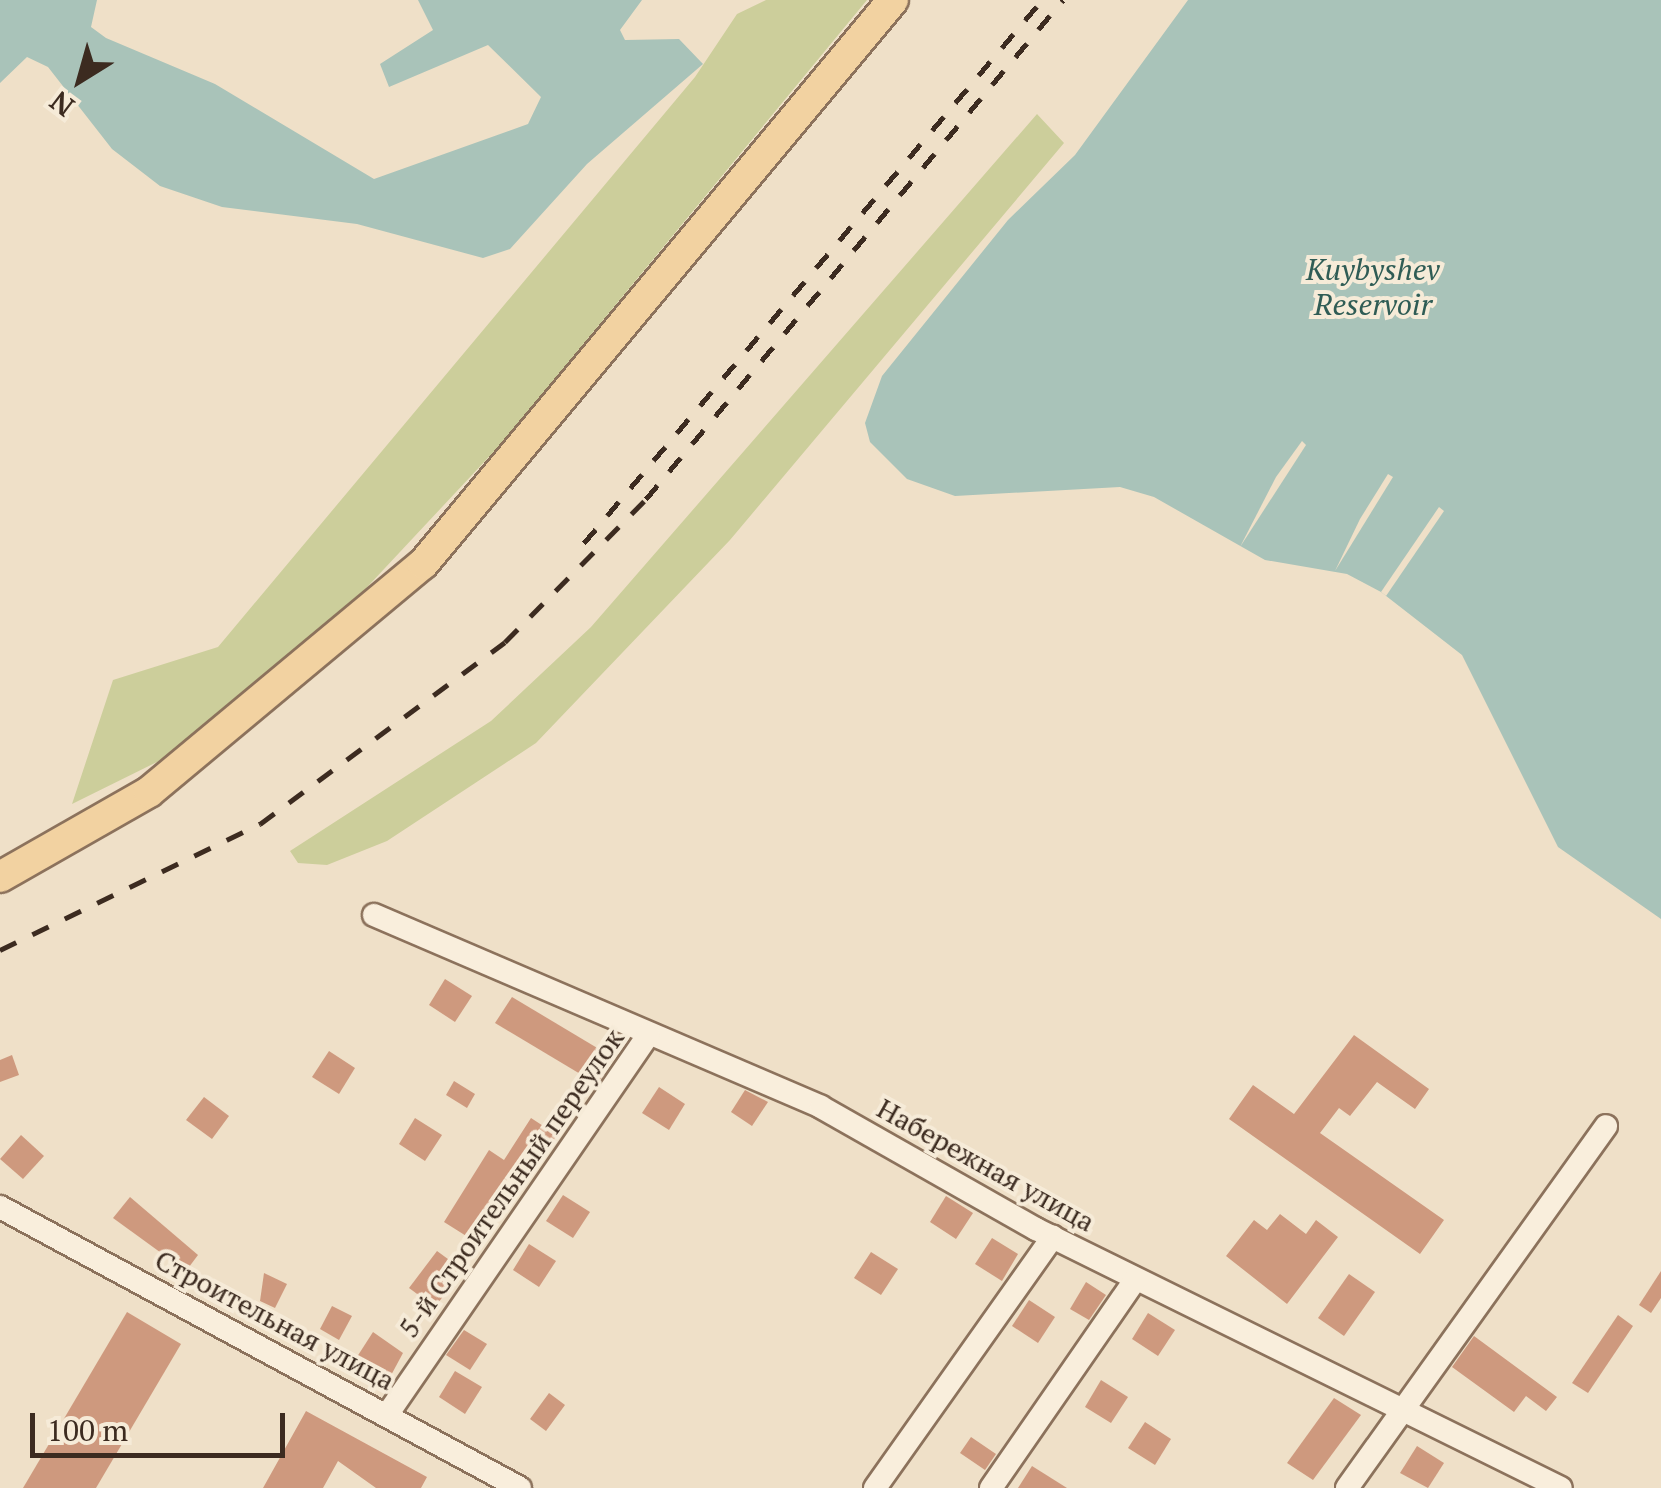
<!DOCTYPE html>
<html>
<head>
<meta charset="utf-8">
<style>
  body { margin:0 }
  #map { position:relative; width:1661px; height:1488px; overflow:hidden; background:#efe0c8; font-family:"PT Serif",serif }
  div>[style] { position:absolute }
  .green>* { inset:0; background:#ccce9b }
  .water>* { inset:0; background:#a9c3b9 }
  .pier>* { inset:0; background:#efe0c8 }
  .building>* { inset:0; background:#ce997e }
  .roads { filter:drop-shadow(2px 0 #8c725c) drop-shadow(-2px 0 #8c725c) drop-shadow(0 2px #8c725c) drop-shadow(0 -2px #8c725c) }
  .minor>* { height:22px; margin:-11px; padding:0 11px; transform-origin:11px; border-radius:11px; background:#f9eedc }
  .major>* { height:30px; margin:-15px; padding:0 15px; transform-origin:15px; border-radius:15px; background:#f2d2a1 }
  .rail>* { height:5px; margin-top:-2.5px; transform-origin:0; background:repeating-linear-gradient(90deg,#3c2b20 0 18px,transparent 0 36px) }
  span { translate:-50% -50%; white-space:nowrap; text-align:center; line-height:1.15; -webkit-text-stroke:8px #f6ebd8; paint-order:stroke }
  .street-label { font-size:28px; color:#3c2b20 }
  .water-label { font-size:30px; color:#2f5c55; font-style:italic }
  .north { position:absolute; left:30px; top:30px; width:100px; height:100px; -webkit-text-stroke:8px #f6ebd8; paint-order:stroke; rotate:217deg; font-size:28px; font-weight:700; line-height:40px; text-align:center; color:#3c2b20 }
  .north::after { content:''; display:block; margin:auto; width:35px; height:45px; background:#3c2b20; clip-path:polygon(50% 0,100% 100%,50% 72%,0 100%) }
  .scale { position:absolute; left:30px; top:1413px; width:255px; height:45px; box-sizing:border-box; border:5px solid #3c2b20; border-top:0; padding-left:12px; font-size:30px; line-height:35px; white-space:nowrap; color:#3c2b20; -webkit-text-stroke:8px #f6ebd8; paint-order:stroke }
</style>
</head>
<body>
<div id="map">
  <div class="green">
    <div style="clip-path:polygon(766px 0,867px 0,500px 445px,356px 599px,163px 759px,72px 804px,113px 680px,218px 647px,695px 77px,737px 14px)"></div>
    <div style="clip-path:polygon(1037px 114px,1064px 143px,730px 540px,536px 743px,387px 841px,327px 865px,298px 863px,290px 851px,491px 721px,591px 627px)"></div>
  </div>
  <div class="water">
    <div style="clip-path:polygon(0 0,97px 0,91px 27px,106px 38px,215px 84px,374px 179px,528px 124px,541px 97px,488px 45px,389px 87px,380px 64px,433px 30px,418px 0,642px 0,620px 30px,625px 40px,679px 39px,703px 64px,587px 164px,510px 249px,483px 258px,357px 224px,222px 207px,160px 186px,112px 149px,48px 67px,27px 57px,0 83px)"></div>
    <div style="clip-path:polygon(1188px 0,1661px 0,1661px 919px,1558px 847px,1462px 655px,1381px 592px,1347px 574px,1265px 560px,1154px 497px,1120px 487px,955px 496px,907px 479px,870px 442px,865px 423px,882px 376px,1008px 220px,1075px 155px)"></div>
  </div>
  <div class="pier">
    <div style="clip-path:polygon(1302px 441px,1306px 445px,1240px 547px,1276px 477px)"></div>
    <div style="clip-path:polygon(1388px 474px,1393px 477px,1335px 571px,1360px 519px)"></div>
    <div style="clip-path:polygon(1439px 507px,1444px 511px,1386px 596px,1381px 592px)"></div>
  </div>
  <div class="building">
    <div style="clip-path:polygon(445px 979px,472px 996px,455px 1022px,429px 1005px)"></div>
    <div style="clip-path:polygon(512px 997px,614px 1058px,597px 1084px,495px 1023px)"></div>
    <div style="clip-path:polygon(1354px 1035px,1429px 1089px,1415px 1109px,1377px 1082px,1350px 1116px,1339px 1108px,1320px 1133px,1444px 1220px,1420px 1254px,1229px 1119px,1253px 1085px,1294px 1114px)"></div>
    <div style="clip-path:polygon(329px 1051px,355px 1068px,339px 1094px,312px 1077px)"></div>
    <div style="clip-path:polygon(12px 1055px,19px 1075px,0 1082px,0 1060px)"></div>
    <div style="clip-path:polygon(454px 1081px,475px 1094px,467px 1108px,446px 1095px)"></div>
    <div style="clip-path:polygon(659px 1087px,685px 1104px,669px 1130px,642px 1113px)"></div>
    <div style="clip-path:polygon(745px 1090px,768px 1102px,752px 1126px,731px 1112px)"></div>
    <div style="clip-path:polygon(204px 1097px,229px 1116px,212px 1139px,186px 1120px)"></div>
    <div style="clip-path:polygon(415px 1118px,442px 1135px,425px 1161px,399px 1144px)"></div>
    <div style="clip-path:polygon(531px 1118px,557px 1135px,541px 1161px,525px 1151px,471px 1239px,444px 1222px,489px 1150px,504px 1160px)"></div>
    <div style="clip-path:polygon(21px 1135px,44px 1156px,23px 1179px,0 1159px)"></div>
    <div style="clip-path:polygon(563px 1195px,590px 1212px,573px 1238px,546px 1221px)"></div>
    <div style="clip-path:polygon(946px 1196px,973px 1213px,956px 1239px,930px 1222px)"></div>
    <div style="clip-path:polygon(130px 1197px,198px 1255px,186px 1271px,113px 1218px)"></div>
    <div style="clip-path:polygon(1280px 1214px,1306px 1234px,1316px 1220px,1338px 1237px,1287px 1304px,1226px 1256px,1254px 1220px,1267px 1230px)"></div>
    <div style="clip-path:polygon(992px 1238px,1018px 1254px,1002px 1281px,975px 1264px)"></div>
    <div style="clip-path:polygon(529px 1244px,556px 1261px,539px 1287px,513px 1270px)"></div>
    <div style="clip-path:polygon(437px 1251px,463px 1270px,435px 1307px,409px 1288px)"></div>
    <div style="clip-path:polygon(871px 1252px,898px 1269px,881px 1295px,854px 1278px)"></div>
    <div style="clip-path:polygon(1661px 1271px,1661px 1298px,1651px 1313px,1639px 1305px)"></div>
    <div style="clip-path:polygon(264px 1273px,287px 1284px,275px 1308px,260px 1301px)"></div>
    <div style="clip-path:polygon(1349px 1274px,1375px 1292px,1344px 1336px,1318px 1318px)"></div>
    <div style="clip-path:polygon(1086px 1282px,1106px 1295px,1089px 1320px,1070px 1309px)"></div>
    <div style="clip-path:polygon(1029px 1300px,1055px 1317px,1038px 1343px,1012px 1326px)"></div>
    <div style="clip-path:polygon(332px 1306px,352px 1316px,339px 1340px,320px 1329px)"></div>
    <div style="clip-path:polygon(127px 1312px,181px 1344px,96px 1488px,23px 1488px)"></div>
    <div style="clip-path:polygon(1148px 1313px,1175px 1330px,1158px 1356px,1132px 1339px)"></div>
    <div style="clip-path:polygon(1618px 1315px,1633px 1326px,1588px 1393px,1572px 1383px)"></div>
    <div style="clip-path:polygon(464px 1330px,487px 1344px,470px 1370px,446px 1355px)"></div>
    <div style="clip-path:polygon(373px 1332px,403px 1353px,382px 1392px,355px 1360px)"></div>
    <div style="clip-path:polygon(1474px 1336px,1557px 1397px,1546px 1411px,1526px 1396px,1514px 1412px,1452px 1367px)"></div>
    <div style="clip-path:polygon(455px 1371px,482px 1387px,465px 1414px,439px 1397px)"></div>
    <div style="clip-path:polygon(1101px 1380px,1128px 1397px,1111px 1423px,1085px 1407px)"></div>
    <div style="clip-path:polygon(549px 1393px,565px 1405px,546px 1431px,530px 1419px)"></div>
    <div style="clip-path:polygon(1334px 1398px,1361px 1415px,1313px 1480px,1287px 1463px)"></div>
    <div style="clip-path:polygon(306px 1411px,427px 1477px,421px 1488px,376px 1488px,338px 1461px,323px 1488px,263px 1488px)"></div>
    <div style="clip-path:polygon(1145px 1422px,1171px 1439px,1155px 1465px,1128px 1448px)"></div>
    <div style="clip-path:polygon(971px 1437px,996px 1454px,985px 1470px,960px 1453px)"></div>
    <div style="clip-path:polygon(1417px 1446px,1444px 1463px,1428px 1488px,1400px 1473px)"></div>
    <div style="clip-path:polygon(1032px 1466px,1067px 1488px,1018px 1488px)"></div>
  </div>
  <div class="roads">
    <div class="minor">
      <div style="left:374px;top:915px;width:486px;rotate:23.2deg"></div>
      <div style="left:821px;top:1107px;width:247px;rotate:29.6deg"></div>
      <div style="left:1036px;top:1229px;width:585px;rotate:26.26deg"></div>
      <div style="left:0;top:1207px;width:591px;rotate:28.39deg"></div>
      <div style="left:387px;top:1415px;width:462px;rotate:-55.5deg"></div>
      <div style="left:875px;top:1488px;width:308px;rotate:-54.7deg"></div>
      <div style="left:991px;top:1488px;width:253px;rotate:-55.3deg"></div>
      <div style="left:1347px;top:1488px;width:445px;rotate:-54.4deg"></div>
    </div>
    <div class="major">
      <div style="left:0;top:877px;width:172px;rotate:-29.7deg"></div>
      <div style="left:149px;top:792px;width:356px;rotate:-39.8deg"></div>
      <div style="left:423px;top:564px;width:734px;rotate:-50.19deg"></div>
    </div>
  </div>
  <div class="rail">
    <div style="left:584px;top:543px;width:710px;rotate:-49.85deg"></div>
    <div style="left:0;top:950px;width:289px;rotate:-25.9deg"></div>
    <div style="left:260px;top:824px;width:305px;rotate:-36.6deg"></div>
    <div style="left:505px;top:642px;width:201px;rotate:-45.4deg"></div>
    <div style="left:646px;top:499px;width:650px;rotate:-50.12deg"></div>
  </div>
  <div class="street-label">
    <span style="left:986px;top:1165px;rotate:29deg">Набережная улица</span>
    <span style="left:511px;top:1183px;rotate:-55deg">5-й Строительный переулок</span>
    <span style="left:275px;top:1320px;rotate:28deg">Строительная улица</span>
  </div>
  <div class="water-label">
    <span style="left:1373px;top:286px">Kuybyshev<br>Reservoir</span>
  </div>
  <div class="north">N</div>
  <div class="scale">100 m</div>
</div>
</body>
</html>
